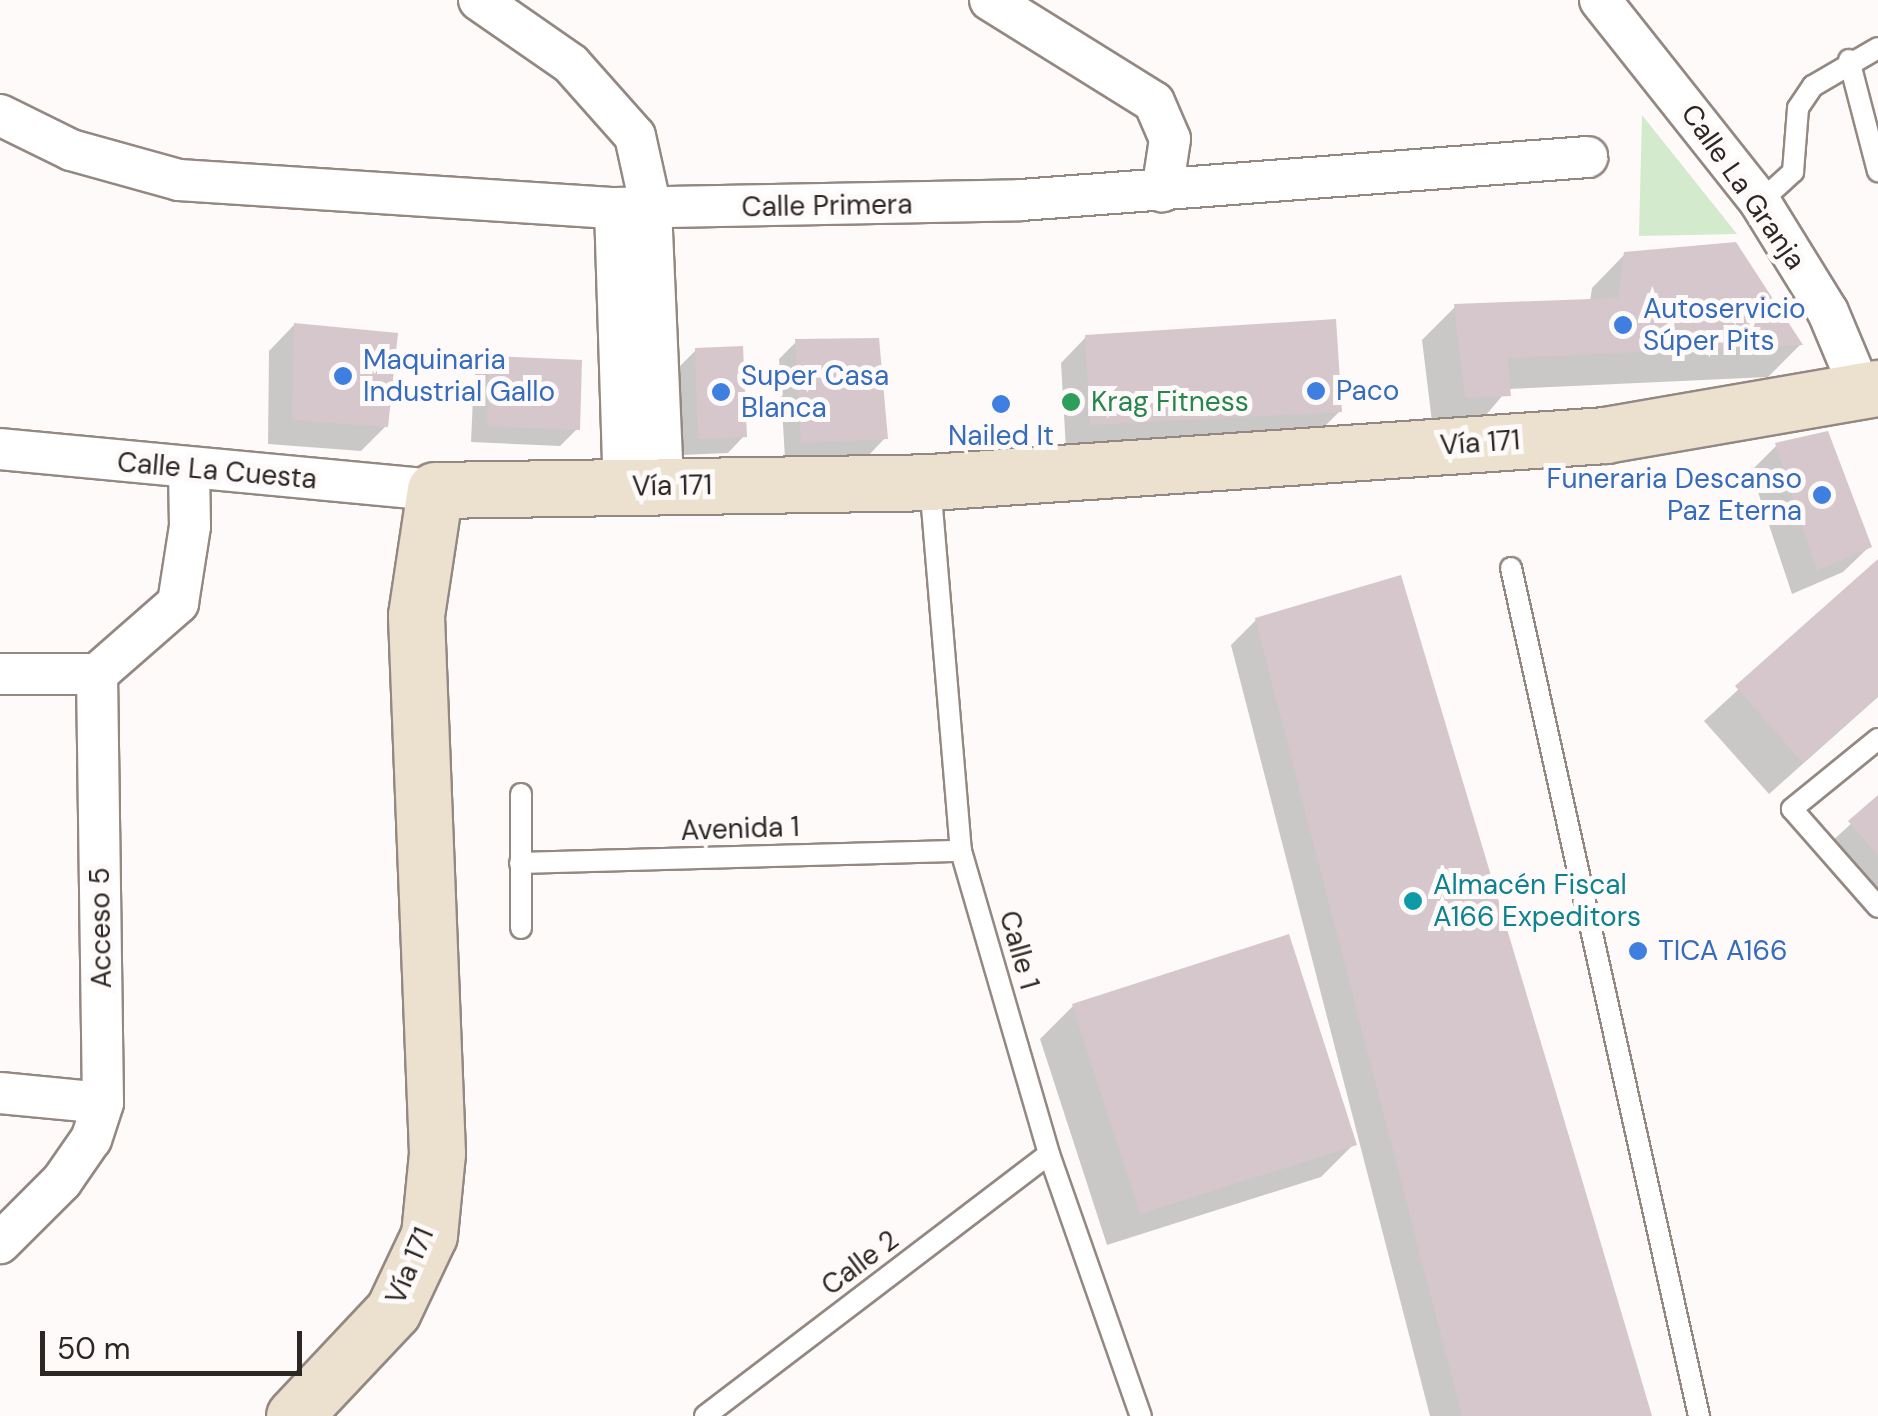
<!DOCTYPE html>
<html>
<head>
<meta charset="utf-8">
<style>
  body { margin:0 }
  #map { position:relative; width:1878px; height:1416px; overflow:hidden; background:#fdfaf9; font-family:"DM Sans",sans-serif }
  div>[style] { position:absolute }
  .green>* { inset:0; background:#d3eacd }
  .shadow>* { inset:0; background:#0003 }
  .building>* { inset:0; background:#d5c7cc }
  .roads { filter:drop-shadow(2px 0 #948882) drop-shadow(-2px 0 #948882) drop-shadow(0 2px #948882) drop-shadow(0 -2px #948882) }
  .service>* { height:20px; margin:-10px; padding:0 10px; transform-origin:10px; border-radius:10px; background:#fff }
  .minor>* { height:40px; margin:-20px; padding:0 20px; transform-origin:20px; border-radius:20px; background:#fff }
  .secondary>* { height:55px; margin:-27.5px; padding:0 27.5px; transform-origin:27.5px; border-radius:27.5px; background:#ece1ce }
  .dots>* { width:28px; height:28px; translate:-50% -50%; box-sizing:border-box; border:5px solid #fdfaf9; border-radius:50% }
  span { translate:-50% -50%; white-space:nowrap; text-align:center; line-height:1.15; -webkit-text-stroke:10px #fdfaf9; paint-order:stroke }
  .street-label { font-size:28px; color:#2c2725 }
  .shop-label { font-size:28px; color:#366cbe }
  .left { translate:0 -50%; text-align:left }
  .right { translate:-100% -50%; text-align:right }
  .leisure-label { font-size:28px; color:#27864d }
  .culture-label { font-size:28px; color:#0d838f }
  .scale { position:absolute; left:40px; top:1331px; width:262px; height:45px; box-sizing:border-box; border:5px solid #2c2725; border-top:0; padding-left:12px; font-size:30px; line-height:35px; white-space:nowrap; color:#2c2725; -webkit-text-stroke:8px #fdfaf9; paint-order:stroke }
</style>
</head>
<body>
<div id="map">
  <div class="green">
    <div style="clip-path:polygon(1642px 115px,1737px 234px,1639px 236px)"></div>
  </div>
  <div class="shadow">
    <div style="clip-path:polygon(1625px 254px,1800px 345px,1768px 377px,1508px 389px,1475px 428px,1433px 430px,1422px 340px,1455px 307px,1590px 302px,1592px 288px)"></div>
    <div style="clip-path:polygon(294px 325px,386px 426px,361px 451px,268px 444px,269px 351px)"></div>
    <div style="clip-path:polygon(1086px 337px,1340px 411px,1315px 436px,1066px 449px,1061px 363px)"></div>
    <div style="clip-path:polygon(796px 342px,885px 438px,869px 455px,785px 458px,779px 359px)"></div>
    <div style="clip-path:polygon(696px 350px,744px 436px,728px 453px,682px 455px,679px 367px)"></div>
    <div style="clip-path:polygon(490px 358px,577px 429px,560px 446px,471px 442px,474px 375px)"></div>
    <div style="clip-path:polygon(1776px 446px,1869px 547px,1843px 572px,1792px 594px,1751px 471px)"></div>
    <div style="clip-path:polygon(1878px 562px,1878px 697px,1769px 794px,1704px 721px)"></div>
    <div style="clip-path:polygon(1256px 620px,1650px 1416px,1430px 1416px,1231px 645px)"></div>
    <div style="clip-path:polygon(1878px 799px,1878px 898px,1864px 910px,1817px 855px)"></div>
    <div style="clip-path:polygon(1073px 1006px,1354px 1144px,1321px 1177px,1107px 1245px,1040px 1039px)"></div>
  </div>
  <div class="building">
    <div style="clip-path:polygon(1736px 242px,1803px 345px,1507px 358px,1511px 396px,1465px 398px,1454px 304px,1618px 298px,1624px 252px)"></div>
    <div style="clip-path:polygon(1336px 319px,1342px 412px,1090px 425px,1085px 335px)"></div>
    <div style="clip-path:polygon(294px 323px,398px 333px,388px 427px,292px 420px)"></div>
    <div style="clip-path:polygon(879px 338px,888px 439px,801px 443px,795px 339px)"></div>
    <div style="clip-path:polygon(743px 346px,747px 437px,698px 439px,695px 348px)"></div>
    <div style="clip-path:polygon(489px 356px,582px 360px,580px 430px,487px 426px)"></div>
    <div style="clip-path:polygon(1828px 431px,1872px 547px,1817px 571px,1775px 443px)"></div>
    <div style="clip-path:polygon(1878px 559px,1878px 696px,1803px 763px,1735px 686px)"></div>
    <div style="clip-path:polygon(1401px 575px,1583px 1183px,1652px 1416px,1462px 1416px,1255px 618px)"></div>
    <div style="clip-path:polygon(1878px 795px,1878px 855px,1848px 821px)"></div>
    <div style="clip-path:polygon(1289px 934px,1357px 1145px,1140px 1214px,1072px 1004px)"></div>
  </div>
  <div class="roads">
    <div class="service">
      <div style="left:1849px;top:60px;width:115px;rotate:75.4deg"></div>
      <div style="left:1760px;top:202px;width:45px;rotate:-42.3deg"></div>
      <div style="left:1793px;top:172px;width:64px;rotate:-85.5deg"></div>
      <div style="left:1798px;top:108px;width:27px;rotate:-56deg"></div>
      <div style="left:1813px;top:86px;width:75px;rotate:-30.3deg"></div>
      <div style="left:930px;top:483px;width:369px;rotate:85.2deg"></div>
      <div style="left:961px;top:851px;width:316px;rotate:73.8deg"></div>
      <div style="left:1049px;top:1154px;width:278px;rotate:70.7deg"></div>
      <div style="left:1511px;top:568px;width:869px;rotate:77.5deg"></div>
      <div style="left:1878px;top:739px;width:111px;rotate:140.9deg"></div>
      <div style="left:1792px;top:809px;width:130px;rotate:48.7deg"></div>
      <div style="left:521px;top:794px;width:134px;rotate:90deg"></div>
      <div style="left:520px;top:863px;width:441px;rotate:-1.6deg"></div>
      <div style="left:705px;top:1416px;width:432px;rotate:-37.3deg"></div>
    </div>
    <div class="minor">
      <div style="left:479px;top:0;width:112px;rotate:34.8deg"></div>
      <div style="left:571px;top:64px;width:96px;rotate:48.4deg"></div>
      <div style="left:635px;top:136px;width:74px;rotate:77.5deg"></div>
      <div style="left:651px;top:208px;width:279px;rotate:87.5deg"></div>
      <div style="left:990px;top:0;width:193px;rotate:31.9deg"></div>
      <div style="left:1154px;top:102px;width:40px;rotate:66.6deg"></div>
      <div style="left:1170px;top:139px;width:53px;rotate:98.7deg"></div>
      <div style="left:1600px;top:0;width:258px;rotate:51.6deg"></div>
      <div style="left:1760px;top:202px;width:129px;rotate:58.3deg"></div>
      <div style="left:1828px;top:312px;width:86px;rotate:67.3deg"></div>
      <div style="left:0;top:115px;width:79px;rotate:26.2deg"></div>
      <div style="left:71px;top:150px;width:112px;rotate:15.5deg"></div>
      <div style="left:179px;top:180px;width:437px;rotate:3.7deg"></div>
      <div style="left:615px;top:208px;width:406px;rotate:-1.1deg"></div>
      <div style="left:1021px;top:200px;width:568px;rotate:-4.34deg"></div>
      <div style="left:615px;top:208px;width:279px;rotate:88.2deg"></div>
      <div style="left:0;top:449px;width:437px;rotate:5.4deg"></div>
      <div style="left:0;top:674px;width:97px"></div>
      <div style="left:97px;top:674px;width:429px;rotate:89.2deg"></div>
      <div style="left:103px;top:1103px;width:38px;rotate:108deg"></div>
      <div style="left:91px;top:1139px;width:51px;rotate:124.6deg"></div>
      <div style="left:62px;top:1181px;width:88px;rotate:135deg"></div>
      <div style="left:97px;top:674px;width:108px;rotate:-41.2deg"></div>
      <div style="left:178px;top:603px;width:78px;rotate:-81.1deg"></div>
      <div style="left:190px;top:526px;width:56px;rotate:-91deg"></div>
      <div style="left:0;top:1093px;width:103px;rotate:5.5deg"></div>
    </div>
    <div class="secondary">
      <div style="left:294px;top:1416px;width:144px;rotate:-46.7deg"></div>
      <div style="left:393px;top:1311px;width:84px;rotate:-64.7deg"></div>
      <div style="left:429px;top:1235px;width:82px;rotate:-84.4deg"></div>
      <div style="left:437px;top:1153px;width:538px;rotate:-92.24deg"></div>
      <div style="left:416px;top:615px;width:126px;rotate:-81.4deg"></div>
      <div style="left:435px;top:490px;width:495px;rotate:-0.9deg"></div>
      <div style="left:930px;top:482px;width:677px;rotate:-3.98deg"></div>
      <div style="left:1605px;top:435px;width:277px;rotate:-9.8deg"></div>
    </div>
  </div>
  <div class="dots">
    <div style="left:1623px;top:325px;background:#3f7fe0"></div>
    <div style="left:343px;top:376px;background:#3f7fe0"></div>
    <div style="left:1316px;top:391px;background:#3f7fe0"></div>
    <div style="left:721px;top:392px;background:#3f7fe0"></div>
    <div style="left:1071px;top:402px;background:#2e9e5b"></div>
    <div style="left:1001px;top:404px;background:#3f7fe0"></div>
    <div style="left:1822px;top:495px;background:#3f7fe0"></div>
    <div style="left:1413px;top:901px;background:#0f9aa8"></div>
    <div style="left:1638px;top:951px;background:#3f7fe0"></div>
  </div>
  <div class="street-label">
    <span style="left:1743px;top:187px;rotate:55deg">Calle La Granja</span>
    <span style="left:827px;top:206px;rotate:-1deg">Calle Primera</span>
    <span style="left:1480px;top:443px;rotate:-4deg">Vía 171</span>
    <span style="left:217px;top:471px;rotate:5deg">Calle La Cuesta</span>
    <span style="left:672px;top:486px;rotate:-1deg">Vía 171</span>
    <span style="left:740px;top:829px;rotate:-2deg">Avenida 1</span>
    <span style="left:101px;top:928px;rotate:-91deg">Acceso 5</span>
    <span style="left:1019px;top:950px;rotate:74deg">Calle 1</span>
    <span style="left:860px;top:1263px;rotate:-37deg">Calle 2</span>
    <span style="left:410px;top:1266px;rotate:-67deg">Vía 171</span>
  </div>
  <div class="shop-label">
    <span class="left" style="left:1643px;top:325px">Autoservicio<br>Súper Pits</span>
    <span class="left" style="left:363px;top:376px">Maquinaria<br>Industrial Gallo</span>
    <span class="left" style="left:741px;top:392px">Super Casa<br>Blanca</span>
    <span class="left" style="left:1336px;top:391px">Paco</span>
    <span style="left:1001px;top:436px">Nailed It</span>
    <span class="right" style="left:1802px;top:495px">Funeraria Descanso<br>Paz Eterna</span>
    <span class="left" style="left:1658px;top:951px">TICA A166</span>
  </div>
  <div class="leisure-label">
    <span class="left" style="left:1091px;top:402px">Krag Fitness</span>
  </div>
  <div class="culture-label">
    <span class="left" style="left:1433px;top:901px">Almacén Fiscal<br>A166 Expeditors</span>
  </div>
  <div class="scale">50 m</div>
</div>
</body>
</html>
